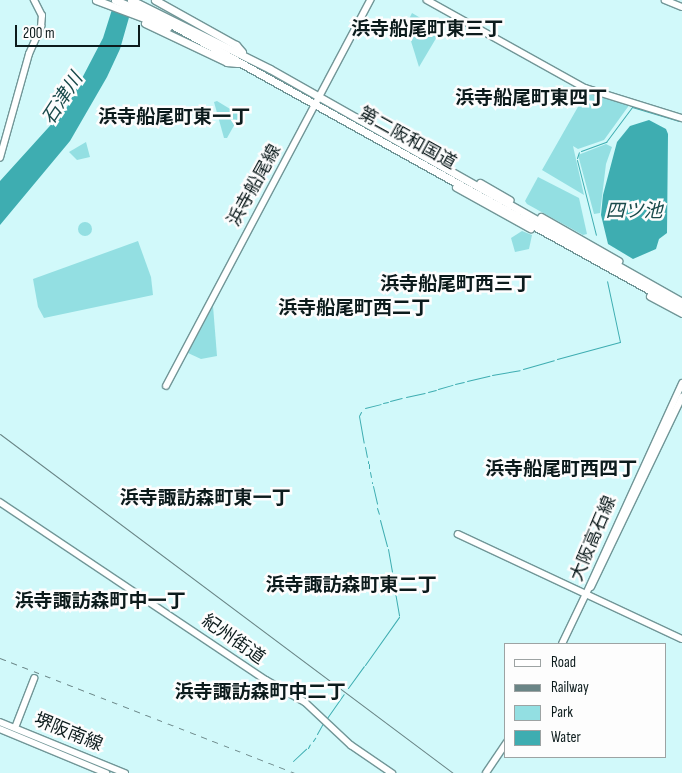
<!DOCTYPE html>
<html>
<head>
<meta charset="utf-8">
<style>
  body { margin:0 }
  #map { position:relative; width:682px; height:773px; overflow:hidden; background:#d1f9fa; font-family:"Sofia Sans Condensed","Noto Sans JP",sans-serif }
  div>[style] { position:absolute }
  .green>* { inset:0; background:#93dfe2 }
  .round { border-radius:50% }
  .water>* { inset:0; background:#3eadb1 }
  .stream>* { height:1px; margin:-0.5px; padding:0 0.5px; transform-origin:0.5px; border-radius:0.5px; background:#3eadb1 }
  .roads { filter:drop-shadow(1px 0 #719697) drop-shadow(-1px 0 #719697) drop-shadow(0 1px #719697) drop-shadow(0 -1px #719697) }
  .secondary>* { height:5.5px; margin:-2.75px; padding:0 2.75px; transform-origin:2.75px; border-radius:2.75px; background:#fff }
  .primary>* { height:6px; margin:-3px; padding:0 3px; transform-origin:3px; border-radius:3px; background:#fff }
  .highway>* { height:7px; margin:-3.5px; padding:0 3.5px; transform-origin:3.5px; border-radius:3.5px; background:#fff }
  .tram>* { height:1px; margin:-0.5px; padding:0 0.5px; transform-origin:0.5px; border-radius:0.5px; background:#6a8586 }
  .rail>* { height:1px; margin-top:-0.5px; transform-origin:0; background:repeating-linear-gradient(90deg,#6a8586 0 6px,transparent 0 12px) }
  span { translate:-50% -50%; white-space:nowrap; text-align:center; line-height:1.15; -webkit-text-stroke:5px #fdfdfd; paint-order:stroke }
  .street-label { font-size:18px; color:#0c1b1c }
  .neighbourhood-label { font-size:19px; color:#0c1b1c; font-weight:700 }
  .water-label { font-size:19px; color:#194a4b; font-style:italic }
  .legend { position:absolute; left:504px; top:643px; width:162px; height:115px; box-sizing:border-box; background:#fdfdfd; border:1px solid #9da3a3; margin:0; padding:6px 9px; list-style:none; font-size:15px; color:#0c1b1c }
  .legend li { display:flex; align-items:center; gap:10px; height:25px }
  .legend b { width:25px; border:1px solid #9da3a3 }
  .scale { position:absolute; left:15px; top:25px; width:125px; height:22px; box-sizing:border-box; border:2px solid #0c1b1c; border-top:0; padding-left:6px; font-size:15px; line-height:18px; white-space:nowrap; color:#0c1b1c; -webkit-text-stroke:4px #fdfdfd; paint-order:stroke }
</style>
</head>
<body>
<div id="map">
  <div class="green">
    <div style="clip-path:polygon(412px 13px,441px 30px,419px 67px,406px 25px)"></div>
    <div style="clip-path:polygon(587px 91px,630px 104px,604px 140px,578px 149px,573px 146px,584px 195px,542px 170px)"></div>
    <div style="clip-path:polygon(217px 101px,240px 115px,227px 138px,224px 138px,214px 102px)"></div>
    <div style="clip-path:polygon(86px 142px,90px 157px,77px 160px,69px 152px)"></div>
    <div style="clip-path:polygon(606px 144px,612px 147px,606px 164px,600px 213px,594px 214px,578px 155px)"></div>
    <div style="clip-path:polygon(538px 177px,579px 198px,587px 234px,583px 235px,527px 204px,525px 201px)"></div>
    <div class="round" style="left:78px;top:222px;width:14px;height:14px"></div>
    <div style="clip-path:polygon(522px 231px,532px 235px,529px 249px,515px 252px,511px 238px)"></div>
    <div style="clip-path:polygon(138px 241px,151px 277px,153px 295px,44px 318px,38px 307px,33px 279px)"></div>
    <div style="clip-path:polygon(213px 306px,217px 356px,201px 359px,188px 353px)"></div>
  </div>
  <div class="water">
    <div style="clip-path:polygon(115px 0,134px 0,120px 49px,107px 77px,70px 141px,0 225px,0 181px,67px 107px,103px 38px)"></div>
    <div style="clip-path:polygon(649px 120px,666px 129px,668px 134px,667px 233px,659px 239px,656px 249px,633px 259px,608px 244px,601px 215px,603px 195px,617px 142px,630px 126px)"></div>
  </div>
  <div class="stream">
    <div style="left:581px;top:151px;width:27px;rotate:-20deg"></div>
    <div style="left:606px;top:142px;width:44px;rotate:-53.4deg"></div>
    <div style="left:632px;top:107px;width:49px;rotate:16.6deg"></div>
    <div style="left:577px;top:158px;width:6px;rotate:-72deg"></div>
    <div style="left:577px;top:160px;width:77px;rotate:75.8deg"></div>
    <div style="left:557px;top:359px;width:65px;rotate:-15.1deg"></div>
    <div style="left:620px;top:342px;width:62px;rotate:-102deg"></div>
    <div style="left:523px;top:369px;width:32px;rotate:-16deg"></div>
    <div style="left:492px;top:375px;width:28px;rotate:-10deg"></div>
    <div style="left:467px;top:381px;width:23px;rotate:-13deg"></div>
    <div style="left:455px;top:384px;width:9px;rotate:-13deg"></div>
    <div style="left:438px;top:389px;width:15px;rotate:-16deg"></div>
    <div style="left:428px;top:392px;width:8px;rotate:-14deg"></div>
    <div style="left:406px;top:397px;width:19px;rotate:-12deg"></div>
    <div style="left:390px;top:401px;width:12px;rotate:-14deg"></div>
    <div style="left:383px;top:403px;width:5px;rotate:-11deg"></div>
    <div style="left:365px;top:408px;width:16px;rotate:-14deg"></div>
    <div style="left:361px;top:412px;width:4px;rotate:117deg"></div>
    <div style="left:359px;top:416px;width:27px;rotate:80deg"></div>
    <div style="left:365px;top:447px;width:10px;rotate:79deg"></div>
    <div style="left:368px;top:461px;width:2px;rotate:90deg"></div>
    <div style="left:369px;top:464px;width:4px;rotate:90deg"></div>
    <div style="left:370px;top:472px;width:5px;rotate:79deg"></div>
    <div style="left:372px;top:482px;width:1px;rotate:90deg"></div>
    <div style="left:373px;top:486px;width:18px;rotate:77deg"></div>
    <div style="left:377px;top:508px;width:6px;rotate:72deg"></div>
    <div style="left:380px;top:520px;width:27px;rotate:75deg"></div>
    <div style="left:388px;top:549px;width:23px;rotate:80deg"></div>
    <div style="left:392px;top:575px;width:41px;rotate:80.1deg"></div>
    <div style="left:365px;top:665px;width:59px;rotate:-54.7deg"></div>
    <div style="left:348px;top:688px;width:27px;rotate:-54deg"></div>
    <div style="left:327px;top:718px;width:29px;rotate:-55deg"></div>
    <div style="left:317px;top:734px;width:13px;rotate:-61deg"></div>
    <div style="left:313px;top:741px;width:4px;rotate:-56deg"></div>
    <div style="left:308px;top:748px;width:4px;rotate:-63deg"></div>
    <div style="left:293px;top:761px;width:18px;rotate:-43deg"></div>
  </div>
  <div class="roads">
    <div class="secondary">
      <div style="left:427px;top:0;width:181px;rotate:29.1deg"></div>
      <div style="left:585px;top:88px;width:102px;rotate:17.2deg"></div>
      <div style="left:665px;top:0;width:18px;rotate:22deg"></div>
      <div style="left:0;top:158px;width:108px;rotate:-74.4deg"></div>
      <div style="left:29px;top:54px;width:30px;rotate:-66deg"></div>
      <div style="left:41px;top:27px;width:11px;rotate:-85deg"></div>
      <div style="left:42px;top:16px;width:18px;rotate:-117deg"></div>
      <div style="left:166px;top:386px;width:437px;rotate:-62.1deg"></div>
      <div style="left:0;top:502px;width:320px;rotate:33.8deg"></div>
      <div style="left:266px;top:680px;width:45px;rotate:29.4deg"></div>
      <div style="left:305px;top:702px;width:63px;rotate:43.1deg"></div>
      <div style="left:351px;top:745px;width:50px;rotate:34.3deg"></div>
      <div style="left:458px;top:534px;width:247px;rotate:25.1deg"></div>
      <div style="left:562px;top:644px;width:55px;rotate:-64.4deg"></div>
      <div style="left:0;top:722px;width:135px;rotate:22.2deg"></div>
      <div style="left:15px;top:728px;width:53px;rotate:-68.8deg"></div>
      <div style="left:0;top:729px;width:115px;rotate:22.5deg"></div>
      <div style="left:486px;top:773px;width:36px;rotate:-56deg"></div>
    </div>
    <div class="primary">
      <div style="left:591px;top:587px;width:211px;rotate:-64.4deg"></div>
      <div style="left:586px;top:594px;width:232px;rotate:-65.5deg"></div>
    </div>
    <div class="highway">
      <div style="left:96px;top:0;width:77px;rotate:20.6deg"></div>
      <div style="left:115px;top:0;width:54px;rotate:22.8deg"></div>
      <div style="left:165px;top:21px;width:591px;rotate:29.04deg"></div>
      <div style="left:131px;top:0;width:155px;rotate:26.4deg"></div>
      <div style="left:270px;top:69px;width:473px;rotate:29.5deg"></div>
      <div style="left:155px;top:0;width:93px;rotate:29.1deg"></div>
      <div style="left:236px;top:45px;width:9px;rotate:49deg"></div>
      <div style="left:145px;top:23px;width:91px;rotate:25.4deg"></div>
      <div style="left:227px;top:62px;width:10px;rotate:6deg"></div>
      <div style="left:480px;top:183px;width:34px;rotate:30deg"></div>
      <div style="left:456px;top:187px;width:85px;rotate:29deg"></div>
      <div style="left:541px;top:217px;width:89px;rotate:29.7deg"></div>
      <div style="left:650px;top:296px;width:36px;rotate:28deg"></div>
    </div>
  </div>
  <div class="tram">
    <div style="left:0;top:434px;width:566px;rotate:36.81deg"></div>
  </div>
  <div class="rail">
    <div style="left:0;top:658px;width:317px;rotate:21.3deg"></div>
  </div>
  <div class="street-label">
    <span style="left:407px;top:139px;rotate:29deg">第二阪和国道</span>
    <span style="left:255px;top:186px;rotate:-61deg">浜寺船尾線</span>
    <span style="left:594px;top:539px;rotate:-67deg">大阪高石線</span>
    <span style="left:233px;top:640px;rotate:35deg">紀州街道</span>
    <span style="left:68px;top:733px;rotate:22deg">堺阪南線</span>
  </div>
  <div class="neighbourhood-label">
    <span style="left:427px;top:30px">浜寺船尾町東三丁</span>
    <span style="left:531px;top:99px">浜寺船尾町東四丁</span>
    <span style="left:174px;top:118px">浜寺船尾町東一丁</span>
    <span style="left:456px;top:285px">浜寺船尾町西三丁</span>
    <span style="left:354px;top:309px">浜寺船尾町西二丁</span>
    <span style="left:561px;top:470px">浜寺船尾町西四丁</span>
    <span style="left:205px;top:499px">浜寺諏訪森町東一丁</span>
    <span style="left:351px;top:586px">浜寺諏訪森町東二丁</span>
    <span style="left:100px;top:602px">浜寺諏訪森町中一丁</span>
    <span style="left:260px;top:693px">浜寺諏訪森町中二丁</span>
  </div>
  <div class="water-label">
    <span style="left:63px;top:99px;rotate:-57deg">石津川</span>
    <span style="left:634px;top:212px">四ツ池</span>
  </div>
  <ul class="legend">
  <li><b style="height:6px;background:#fff"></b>Road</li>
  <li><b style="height:6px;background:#6a8586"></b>Railway</li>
  <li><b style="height:14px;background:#93dfe2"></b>Park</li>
  <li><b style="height:14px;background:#3eadb1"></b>Water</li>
  </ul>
  <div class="scale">200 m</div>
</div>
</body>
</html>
